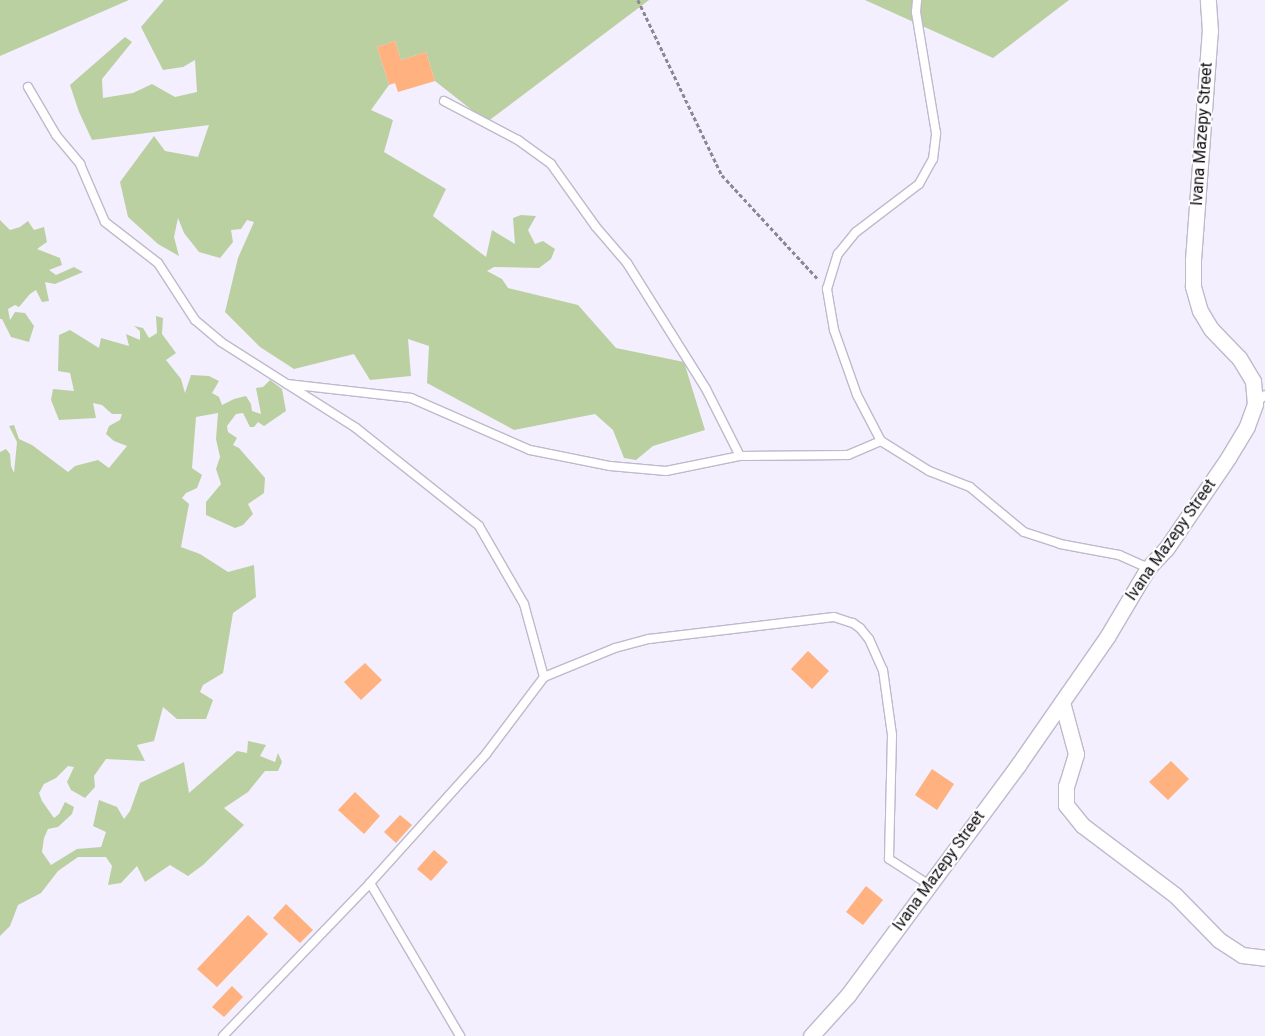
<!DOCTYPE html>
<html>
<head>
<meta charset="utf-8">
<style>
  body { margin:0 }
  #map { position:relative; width:1265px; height:1036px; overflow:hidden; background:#f3effe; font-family:Roboto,sans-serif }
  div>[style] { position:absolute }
  .green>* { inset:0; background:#bad0a1 }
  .building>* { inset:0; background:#ffb17f }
  .path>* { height:2.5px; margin-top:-1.25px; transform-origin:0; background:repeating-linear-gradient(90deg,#8b8893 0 4px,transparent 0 6.5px) }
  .roads { filter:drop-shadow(1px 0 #bfb9cb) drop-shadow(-1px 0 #bfb9cb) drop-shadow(0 1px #bfb9cb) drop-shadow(0 -1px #bfb9cb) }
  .lane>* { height:8px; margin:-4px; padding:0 4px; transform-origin:4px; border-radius:4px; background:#fff }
  .street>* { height:15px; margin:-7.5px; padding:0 7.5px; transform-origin:7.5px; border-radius:7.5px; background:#fff }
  span { translate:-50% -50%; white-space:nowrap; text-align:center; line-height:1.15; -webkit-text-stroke:4px #fff; paint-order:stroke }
  .street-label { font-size:16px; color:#100e14 }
</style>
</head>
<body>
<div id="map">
  <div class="green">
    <div style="clip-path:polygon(0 0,129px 0,0 56px)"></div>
    <div style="clip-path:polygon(164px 0,649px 0,487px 122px,435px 81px,426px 52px,401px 60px,395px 41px,377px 47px,389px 85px,371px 110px,393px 120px,384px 152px,446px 189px,433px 216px,486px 257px,492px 230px,515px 244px,513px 218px,521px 215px,536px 216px,528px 230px,535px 244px,543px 241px,555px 249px,551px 259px,539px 268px,494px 267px,487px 271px,502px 279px,508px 288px,578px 305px,616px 348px,684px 362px,705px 430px,653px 446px,636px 460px,624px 458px,613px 430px,595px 414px,514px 430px,427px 383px,429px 346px,408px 339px,411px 376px,370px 380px,354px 354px,294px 369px,260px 347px,225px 312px,238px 258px,254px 222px,247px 220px,241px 229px,231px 230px,233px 242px,220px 258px,199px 252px,184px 233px,178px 218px,174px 237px,179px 256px,158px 244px,128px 217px,120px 182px,154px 136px,165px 151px,198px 157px,209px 125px,92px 140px,79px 112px,70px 85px,125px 37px,132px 42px,102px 79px,103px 98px,133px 93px,152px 84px,175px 97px,197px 92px,195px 60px,183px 67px,163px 70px,141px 27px)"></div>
    <div style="clip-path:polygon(865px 0,1069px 0,993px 58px)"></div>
    <div style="clip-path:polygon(0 220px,10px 230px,20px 227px,28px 221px,34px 230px,44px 227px,47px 242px,37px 249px,60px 258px,62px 265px,49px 270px,56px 275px,74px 267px,83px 272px,55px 284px,45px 282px,49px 301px,42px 302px,36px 290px,30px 294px,19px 307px,15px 305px,8px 309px,10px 320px,15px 312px,25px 313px,34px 326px,29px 342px,11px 337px,2px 319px,0 319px)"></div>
    <div style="clip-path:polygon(156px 316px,163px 318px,162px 334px,176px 353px,166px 360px,181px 379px,185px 393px,191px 375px,209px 376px,219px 381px,212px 393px,219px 397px,222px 405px,234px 399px,246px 396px,251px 404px,252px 411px,261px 414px,256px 388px,263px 387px,270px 380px,282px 389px,286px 411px,264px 426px,258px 422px,254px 427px,250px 427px,243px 413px,236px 414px,227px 426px,228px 432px,237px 438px,233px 445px,239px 448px,265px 478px,264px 493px,248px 504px,253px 514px,243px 525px,235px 528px,206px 515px,206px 502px,221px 484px,216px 469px,220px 457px,216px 439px,218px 413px,196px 417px,192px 468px,202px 475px,197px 488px,186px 493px,182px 498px,189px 504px,181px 547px,200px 554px,228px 572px,254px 565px,256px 597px,233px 613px,223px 673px,203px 685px,200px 692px,213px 700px,206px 719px,177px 719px,163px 707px,154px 741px,137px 745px,145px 761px,106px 759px,94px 776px,95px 787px,85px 798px,71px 790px,67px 782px,74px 767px,68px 766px,56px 778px,44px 784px,39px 793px,42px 801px,54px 818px,59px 814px,65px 802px,74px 807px,72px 814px,58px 827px,48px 829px,44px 838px,42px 852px,51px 865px,77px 849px,101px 847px,106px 832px,93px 826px,99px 800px,117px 807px,124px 819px,130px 811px,140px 783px,184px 762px,189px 793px,237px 751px,247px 753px,248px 741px,266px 745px,260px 756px,275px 762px,278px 753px,282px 762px,278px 771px,265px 771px,248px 792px,224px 808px,244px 825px,203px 865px,188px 876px,170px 865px,145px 882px,137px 866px,121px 883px,108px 885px,112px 866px,106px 857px,78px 857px,58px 871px,41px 893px,18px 905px,10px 926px,0 936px,0 452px,6px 449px,10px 454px,11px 466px,14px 473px,17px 442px,9px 426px,14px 425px,19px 439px,32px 445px,68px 472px,75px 466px,98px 460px,109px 468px,127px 446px,114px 441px,106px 434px,109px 426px,120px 420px,122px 414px,112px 414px,102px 405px,93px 403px,96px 418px,59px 420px,51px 400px,53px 389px,74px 391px,70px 373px,58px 371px,59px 335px,70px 330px,99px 348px,101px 338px,129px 346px,126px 334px,140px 340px,140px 331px,134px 326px,143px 328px,149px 338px,157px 333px)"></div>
  </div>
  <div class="building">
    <div style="clip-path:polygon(395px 41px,401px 60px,426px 52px,435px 81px,398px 92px,395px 83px,389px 85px,377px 47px)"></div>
    <div style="clip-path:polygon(808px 651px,829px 671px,812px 689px,791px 669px)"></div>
    <div style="clip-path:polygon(365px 663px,382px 680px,361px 700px,344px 682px)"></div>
    <div style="clip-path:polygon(1171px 761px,1189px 779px,1168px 800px,1149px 782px)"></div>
    <div style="clip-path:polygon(932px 769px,954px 784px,937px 810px,915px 795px)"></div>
    <div style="clip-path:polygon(355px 792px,380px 816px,364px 834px,338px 810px)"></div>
    <div style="clip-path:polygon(400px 815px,412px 825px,396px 843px,384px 832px)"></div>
    <div style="clip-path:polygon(434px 850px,448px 862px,431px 881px,417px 869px)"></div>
    <div style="clip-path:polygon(866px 886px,883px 900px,863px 925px,846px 912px)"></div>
    <div style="clip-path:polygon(286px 904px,313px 930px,300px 943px,273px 918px)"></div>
    <div style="clip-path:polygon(248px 915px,268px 934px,217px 987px,197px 969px)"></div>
    <div style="clip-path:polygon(232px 986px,243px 997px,224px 1017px,212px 1007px)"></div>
  </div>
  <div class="path">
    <div style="left:638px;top:0;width:194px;rotate:64.4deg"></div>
    <div style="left:722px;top:175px;width:142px;rotate:47.3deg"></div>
  </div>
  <div class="roads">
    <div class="lane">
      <div style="left:28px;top:87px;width:56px;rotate:59.7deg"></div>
      <div style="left:56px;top:135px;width:38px;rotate:50deg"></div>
      <div style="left:80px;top:164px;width:63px;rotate:66.7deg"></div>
      <div style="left:105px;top:222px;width:67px;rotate:37.7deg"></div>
      <div style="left:158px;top:263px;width:68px;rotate:57deg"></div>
      <div style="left:195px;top:320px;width:34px;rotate:40deg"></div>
      <div style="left:221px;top:342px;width:160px;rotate:32.5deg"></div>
      <div style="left:356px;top:428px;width:157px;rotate:38.5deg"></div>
      <div style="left:479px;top:526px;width:90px;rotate:60deg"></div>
      <div style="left:524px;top:604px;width:76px;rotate:74.7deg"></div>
      <div style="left:444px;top:101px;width:84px;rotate:27.8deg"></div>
      <div style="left:518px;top:140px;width:41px;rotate:36deg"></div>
      <div style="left:551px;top:164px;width:77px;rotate:54.5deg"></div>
      <div style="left:596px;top:227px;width:48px;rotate:49.3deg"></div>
      <div style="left:627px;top:263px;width:149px;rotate:57.9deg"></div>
      <div style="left:706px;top:389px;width:75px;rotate:63.1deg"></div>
      <div style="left:287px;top:384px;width:125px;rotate:6.4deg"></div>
      <div style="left:411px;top:398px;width:130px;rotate:23.6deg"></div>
      <div style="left:530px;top:450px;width:82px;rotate:11.3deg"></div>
      <div style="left:610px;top:466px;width:56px;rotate:5.1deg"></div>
      <div style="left:666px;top:471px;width:76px;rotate:-11.5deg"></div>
      <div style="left:740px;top:456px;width:108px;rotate:-0.5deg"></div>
      <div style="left:848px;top:455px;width:36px;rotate:-23deg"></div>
      <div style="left:881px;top:441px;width:57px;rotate:32deg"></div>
      <div style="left:929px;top:471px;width:44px;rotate:21.3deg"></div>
      <div style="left:970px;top:487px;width:70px;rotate:39.8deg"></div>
      <div style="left:1024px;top:532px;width:38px;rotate:18deg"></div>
      <div style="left:1060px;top:544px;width:60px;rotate:10.6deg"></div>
      <div style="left:1119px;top:555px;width:32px;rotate:24deg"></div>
      <div style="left:1255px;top:404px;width:13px;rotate:-42deg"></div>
      <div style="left:881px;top:441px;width:52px;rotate:-117.6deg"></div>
      <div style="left:857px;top:395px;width:69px;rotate:-109.5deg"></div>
      <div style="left:834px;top:330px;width:42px;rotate:-99.7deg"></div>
      <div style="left:827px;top:289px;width:37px;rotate:-73deg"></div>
      <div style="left:838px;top:254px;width:28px;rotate:-51deg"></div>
      <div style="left:856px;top:232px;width:79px;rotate:-37.3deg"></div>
      <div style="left:919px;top:184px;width:29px;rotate:-61deg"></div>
      <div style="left:933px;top:159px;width:26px;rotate:-83deg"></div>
      <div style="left:936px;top:133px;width:123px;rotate:-99.4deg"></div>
      <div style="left:916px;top:12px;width:12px;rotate:-85deg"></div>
      <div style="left:370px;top:883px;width:173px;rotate:-48deg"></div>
      <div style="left:486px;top:754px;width:96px;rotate:-53deg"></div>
      <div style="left:544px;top:677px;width:77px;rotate:-22.2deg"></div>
      <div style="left:615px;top:648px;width:35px;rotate:-15deg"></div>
      <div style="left:649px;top:639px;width:186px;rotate:-6.8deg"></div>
      <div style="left:834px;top:617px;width:20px;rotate:18deg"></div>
      <div style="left:853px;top:623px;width:9px;rotate:36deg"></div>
      <div style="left:860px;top:628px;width:14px;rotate:51deg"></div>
      <div style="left:869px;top:639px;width:34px;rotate:66deg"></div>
      <div style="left:883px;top:670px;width:66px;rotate:82.1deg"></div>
      <div style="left:892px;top:735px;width:124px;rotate:91.4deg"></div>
      <div style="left:889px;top:859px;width:46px;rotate:32.7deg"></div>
      <div style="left:223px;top:1036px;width:212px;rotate:-46.1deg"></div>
      <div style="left:370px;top:883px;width:178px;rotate:59.5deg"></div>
    </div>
    <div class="street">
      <div style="left:1062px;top:702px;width:54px;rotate:74.9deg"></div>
      <div style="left:1076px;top:754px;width:34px;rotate:107deg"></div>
      <div style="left:1066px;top:786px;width:19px;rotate:90deg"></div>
      <div style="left:1066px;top:805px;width:26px;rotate:51deg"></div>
      <div style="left:1082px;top:825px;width:116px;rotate:37deg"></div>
      <div style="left:1175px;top:895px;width:63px;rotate:45.6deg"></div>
      <div style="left:1219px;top:940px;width:27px;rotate:33deg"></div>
      <div style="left:1242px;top:955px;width:23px;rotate:7deg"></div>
      <div style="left:811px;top:1036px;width:55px;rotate:-47.9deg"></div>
      <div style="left:848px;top:995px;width:286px;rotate:-53.5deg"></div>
      <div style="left:1018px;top:765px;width:156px;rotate:-55.2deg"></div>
      <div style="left:1107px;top:637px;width:80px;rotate:-59.3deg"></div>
      <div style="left:1148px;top:568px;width:26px;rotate:-47deg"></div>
      <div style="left:1166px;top:549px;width:110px;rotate:-55.7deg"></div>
      <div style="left:1228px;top:458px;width:37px;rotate:-59deg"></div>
      <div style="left:1247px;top:426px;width:23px;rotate:-70deg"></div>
      <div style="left:1255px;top:404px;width:23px;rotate:-95deg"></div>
      <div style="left:1253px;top:381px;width:27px;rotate:-121deg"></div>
      <div style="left:1239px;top:358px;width:40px;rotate:-134deg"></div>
      <div style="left:1211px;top:329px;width:21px;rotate:-121deg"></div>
      <div style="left:1200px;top:311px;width:26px;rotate:-106deg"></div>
      <div style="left:1193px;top:286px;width:26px;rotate:-90deg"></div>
      <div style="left:1193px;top:260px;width:230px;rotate:-85.8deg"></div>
      <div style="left:1210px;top:31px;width:31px;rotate:-94deg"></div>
    </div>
  </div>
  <div class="street-label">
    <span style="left:1202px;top:134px;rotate:-86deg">Ivana Mazepy Street</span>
    <span style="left:1171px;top:540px;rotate:-55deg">Ivana Mazepy Street</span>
    <span style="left:939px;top:871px;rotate:-54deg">Ivana Mazepy Street</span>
  </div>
</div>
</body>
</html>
